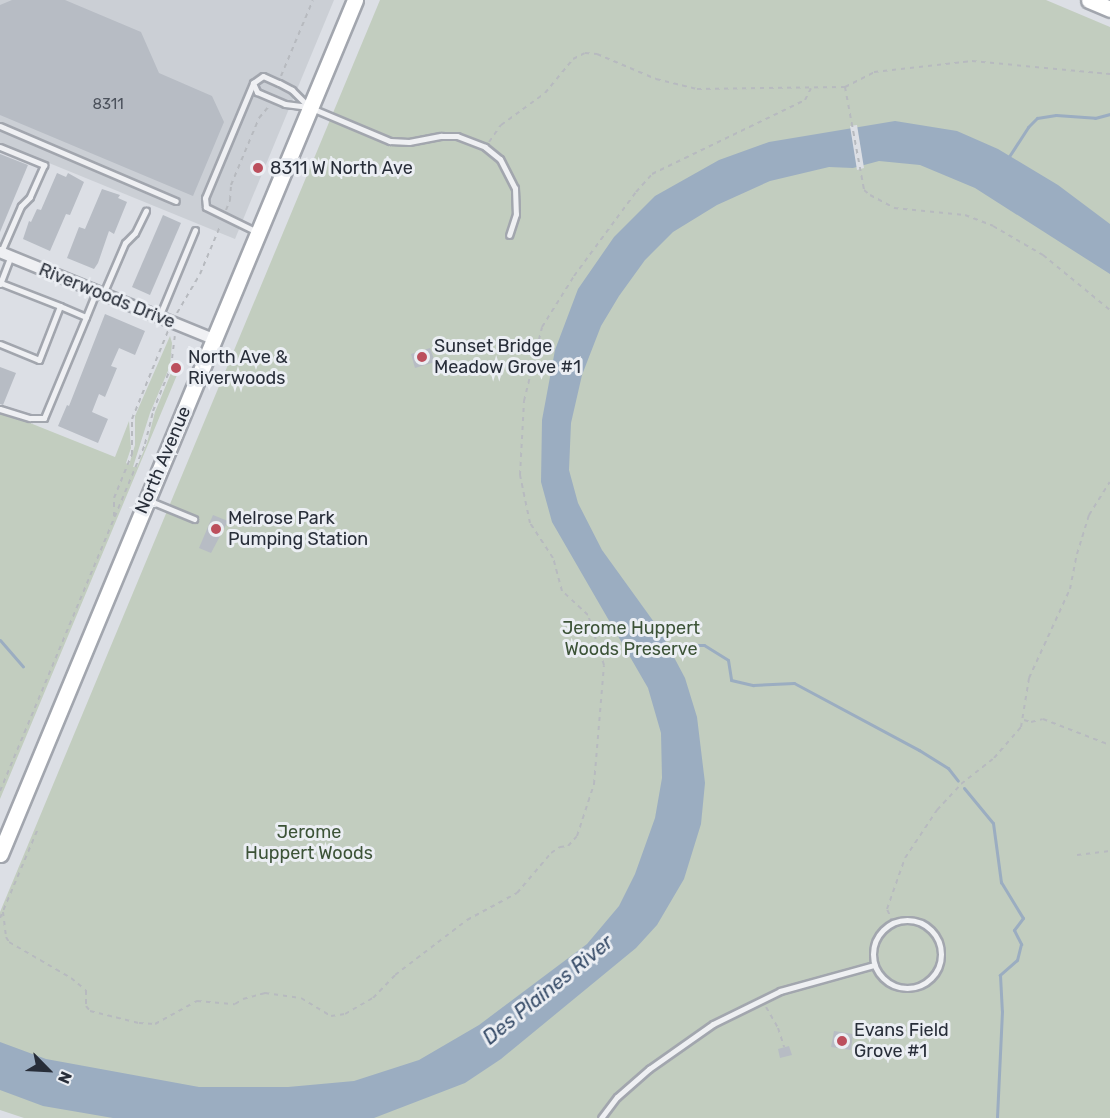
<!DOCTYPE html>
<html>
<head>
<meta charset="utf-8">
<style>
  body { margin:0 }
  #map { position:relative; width:1110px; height:1118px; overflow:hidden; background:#dcdfe5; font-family:Rubik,sans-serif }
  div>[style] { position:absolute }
  .built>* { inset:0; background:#cbcfd5 }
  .green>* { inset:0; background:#c2cdbf }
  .water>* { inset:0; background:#9badc1 }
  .pier>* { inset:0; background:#dcdfe5 }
  .stream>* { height:3px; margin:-1.5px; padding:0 1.5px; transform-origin:1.5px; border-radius:1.5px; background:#9badc1 }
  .building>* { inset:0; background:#b7bcc4 }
  .path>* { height:2px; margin-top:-1px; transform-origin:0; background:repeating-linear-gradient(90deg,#b7babf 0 4.5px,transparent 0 9px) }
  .roads { filter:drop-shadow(2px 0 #a2a6ae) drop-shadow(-2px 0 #a2a6ae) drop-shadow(0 2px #a2a6ae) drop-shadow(0 -2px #a2a6ae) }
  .service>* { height:5px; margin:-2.5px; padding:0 2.5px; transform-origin:2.5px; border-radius:2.5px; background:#eff0f3 }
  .service>.ring { margin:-2.5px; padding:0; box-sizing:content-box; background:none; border:5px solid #eff0f3; border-radius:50% }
  .minor>* { height:10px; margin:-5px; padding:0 5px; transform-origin:5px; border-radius:5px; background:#eff0f3 }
  .primary>* { height:15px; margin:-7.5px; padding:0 7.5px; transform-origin:7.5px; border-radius:7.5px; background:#fff }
  .dots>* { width:16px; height:16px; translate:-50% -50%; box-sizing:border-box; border:3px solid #ebeef3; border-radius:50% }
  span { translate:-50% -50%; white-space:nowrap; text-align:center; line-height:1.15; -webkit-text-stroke:6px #ebeef3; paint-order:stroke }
  .number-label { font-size:15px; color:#4c525c }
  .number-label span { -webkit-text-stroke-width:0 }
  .poi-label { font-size:18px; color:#282e39 }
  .left { translate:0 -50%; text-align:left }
  .street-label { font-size:18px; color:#282e39 }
  .park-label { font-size:18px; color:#3c5337 }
  .water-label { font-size:20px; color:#374c68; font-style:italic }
  .north { position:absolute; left:18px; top:1040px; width:60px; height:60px; -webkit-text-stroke:4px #ebeef3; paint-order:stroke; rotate:114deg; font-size:16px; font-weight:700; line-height:24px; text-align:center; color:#282e39 }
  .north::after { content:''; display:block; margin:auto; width:21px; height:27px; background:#282e39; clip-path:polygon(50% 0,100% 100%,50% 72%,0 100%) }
</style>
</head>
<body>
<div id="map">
  <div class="built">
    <div style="clip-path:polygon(0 0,334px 0,235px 239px,0 143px)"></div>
  </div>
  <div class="green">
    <div style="clip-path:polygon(380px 0,1046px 0,1110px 27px,1110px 1118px,24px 1118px,0 1110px,0 912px)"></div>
    <div style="clip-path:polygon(170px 336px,172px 343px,170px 366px,150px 413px,133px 467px,137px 467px,147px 443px,155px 412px,171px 373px,177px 375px,0 799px,0 411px,115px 457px,129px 421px,131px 448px,126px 463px,129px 465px,135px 445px,135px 416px)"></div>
  </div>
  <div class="water">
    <div style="clip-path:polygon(895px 121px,957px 131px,998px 149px,1058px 185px,1110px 224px,1110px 274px,975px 188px,920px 165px,879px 161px,853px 168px,829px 167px,770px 181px,717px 205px,673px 232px,645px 260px,619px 296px,601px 326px,582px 375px,571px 423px,569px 470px,578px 503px,602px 550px,659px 629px,685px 678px,697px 717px,705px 783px,701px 824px,684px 879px,657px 925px,636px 948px,501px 1059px,465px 1083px,374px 1118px,113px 1118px,43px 1106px,0 1090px,0 1042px,46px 1059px,199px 1087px,288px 1087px,354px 1081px,419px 1060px,479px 1025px,587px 944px,619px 906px,635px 874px,655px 818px,662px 778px,661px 733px,648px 688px,552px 522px,541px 482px,542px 420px,555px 350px,578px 289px,614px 237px,655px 196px,719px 160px,769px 142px)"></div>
  </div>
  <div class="pier">
    <div style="clip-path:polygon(857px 125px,864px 168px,857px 170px,850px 126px)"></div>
  </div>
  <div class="stream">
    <div style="left:1008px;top:158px;width:37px;rotate:-57deg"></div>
    <div style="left:1028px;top:127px;width:13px;rotate:-45deg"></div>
    <div style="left:1037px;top:118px;width:19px;rotate:-9deg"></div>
    <div style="left:1056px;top:115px;width:39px;rotate:4deg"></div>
    <div style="left:1095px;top:118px;width:16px;rotate:-15deg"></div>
    <div style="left:0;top:640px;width:35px;rotate:49deg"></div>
    <div style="left:665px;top:648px;width:12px;rotate:-14deg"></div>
    <div style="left:677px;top:645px;width:27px"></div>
    <div style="left:704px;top:645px;width:28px;rotate:32deg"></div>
    <div style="left:728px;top:660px;width:20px;rotate:81deg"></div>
    <div style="left:731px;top:680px;width:23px;rotate:13deg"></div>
    <div style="left:753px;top:685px;width:41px;rotate:-2.8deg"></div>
    <div style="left:794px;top:683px;width:142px;rotate:28.2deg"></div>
    <div style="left:919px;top:750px;width:34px;rotate:32deg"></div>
    <div style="left:948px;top:768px;width:16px;rotate:52deg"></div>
    <div style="left:964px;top:788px;width:45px;rotate:50.4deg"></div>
    <div style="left:993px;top:823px;width:60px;rotate:82.3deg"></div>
    <div style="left:1001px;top:882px;width:42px;rotate:58.6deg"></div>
    <div style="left:1023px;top:918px;width:15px;rotate:127deg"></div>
    <div style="left:1014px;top:930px;width:16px;rotate:63deg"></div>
    <div style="left:1021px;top:944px;width:16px;rotate:104deg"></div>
    <div style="left:1017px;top:960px;width:23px;rotate:139deg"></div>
    <div style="left:1000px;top:975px;width:36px;rotate:87deg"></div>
    <div style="left:1002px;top:1011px;width:107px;rotate:92.7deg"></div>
  </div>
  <div class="building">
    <div style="clip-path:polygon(12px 0,65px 0,141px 32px,159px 73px,212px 96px,224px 122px,193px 196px,0 115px,0 5px)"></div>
    <div style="clip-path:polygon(0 154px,28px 165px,0 232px)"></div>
    <div style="clip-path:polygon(57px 173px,66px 177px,68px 173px,84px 182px,70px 215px,66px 214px,50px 251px,23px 239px,29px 221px,31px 222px,37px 209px,41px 210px)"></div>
    <div style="clip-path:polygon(102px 189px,120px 195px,118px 198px,127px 202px,114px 234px,109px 231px,98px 263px,94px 269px,67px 258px,79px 227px,85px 229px)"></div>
    <div style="clip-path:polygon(163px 215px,181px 223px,150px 295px,132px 287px)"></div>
    <div style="clip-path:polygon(105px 314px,145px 331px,135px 355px,119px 348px,111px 366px,117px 368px,105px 397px,99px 394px,92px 412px,108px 419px,98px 443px,58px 426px,67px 405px,69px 406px)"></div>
    <div style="clip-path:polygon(430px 348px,435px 362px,415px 368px,411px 354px)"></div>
    <div style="clip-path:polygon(0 367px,16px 373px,3px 405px,0 404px)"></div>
    <div style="clip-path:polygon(213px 515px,228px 521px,211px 553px,199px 548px)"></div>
    <div style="clip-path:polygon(834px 1031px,853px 1034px,851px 1050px,831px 1047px)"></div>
    <div style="clip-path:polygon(789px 1046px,792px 1055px,780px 1058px,778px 1049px)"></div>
  </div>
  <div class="path">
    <div style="left:281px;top:76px;width:82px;rotate:-67.2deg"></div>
    <div style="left:845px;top:87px;width:33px;rotate:-27deg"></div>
    <div style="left:874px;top:72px;width:99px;rotate:-6.4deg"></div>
    <div style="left:972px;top:61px;width:139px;rotate:5.4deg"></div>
    <div style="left:489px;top:142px;width:21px;rotate:-55deg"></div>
    <div style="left:501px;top:125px;width:54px;rotate:-36deg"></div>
    <div style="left:545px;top:93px;width:44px;rotate:-50.5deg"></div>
    <div style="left:573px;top:59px;width:13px;rotate:-27deg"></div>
    <div style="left:585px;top:53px;width:12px;rotate:5deg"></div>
    <div style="left:597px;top:54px;width:64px;rotate:23deg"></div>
    <div style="left:656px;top:79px;width:42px;rotate:13.7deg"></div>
    <div style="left:697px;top:89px;width:148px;rotate:-0.8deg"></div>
    <div style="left:845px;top:87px;width:105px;rotate:79.5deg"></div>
    <div style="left:864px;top:190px;width:8px;rotate:40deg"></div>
    <div style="left:870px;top:195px;width:27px;rotate:28deg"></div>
    <div style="left:894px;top:208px;width:71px;rotate:5.6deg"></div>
    <div style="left:965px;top:215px;width:30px;rotate:21deg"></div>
    <div style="left:993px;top:226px;width:58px;rotate:30.1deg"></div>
    <div style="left:1043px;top:255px;width:87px;rotate:39.4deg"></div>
    <div style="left:226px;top:210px;width:11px;rotate:-68deg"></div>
    <div style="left:230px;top:200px;width:15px;rotate:-86deg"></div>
    <div style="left:231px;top:185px;width:73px;rotate:-67.3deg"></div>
    <div style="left:259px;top:118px;width:16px;rotate:-50deg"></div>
    <div style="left:177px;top:313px;width:45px;rotate:-59.5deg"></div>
    <div style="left:200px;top:274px;width:54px;rotate:-67.2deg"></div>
    <div style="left:114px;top:516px;width:18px;rotate:-90deg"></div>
    <div style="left:114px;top:498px;width:48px;rotate:-67.8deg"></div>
    <div style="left:132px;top:454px;width:35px;rotate:-90deg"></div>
    <div style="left:132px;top:419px;width:95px;rotate:-67.8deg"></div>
    <div style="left:1024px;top:720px;width:7px;rotate:16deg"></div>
    <div style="left:1031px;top:722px;width:12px;rotate:-14deg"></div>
    <div style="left:1043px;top:719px;width:72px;rotate:21.2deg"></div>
    <div style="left:0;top:791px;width:376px;rotate:-67.3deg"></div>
    <div style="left:145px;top:444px;width:34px;rotate:-76deg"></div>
    <div style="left:153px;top:411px;width:48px;rotate:-67.8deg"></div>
    <div style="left:171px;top:367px;width:31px;rotate:-83deg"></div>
    <div style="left:1077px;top:855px;width:33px;rotate:-7deg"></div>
    <div style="left:3px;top:912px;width:25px;rotate:83deg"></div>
    <div style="left:6px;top:937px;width:6px;rotate:59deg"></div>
    <div style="left:9px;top:942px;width:72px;rotate:30.1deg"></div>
    <div style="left:71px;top:978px;width:19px;rotate:39deg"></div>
    <div style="left:86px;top:990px;width:16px;rotate:90deg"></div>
    <div style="left:86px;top:1006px;width:6px;rotate:51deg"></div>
    <div style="left:90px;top:1011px;width:50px;rotate:13.8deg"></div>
    <div style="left:139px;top:1023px;width:16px;rotate:4deg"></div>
    <div style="left:155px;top:1024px;width:48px;rotate:-28.7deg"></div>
    <div style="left:197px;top:1001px;width:38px;rotate:5deg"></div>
    <div style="left:235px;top:1004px;width:9px;rotate:-32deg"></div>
    <div style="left:243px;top:999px;width:23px;rotate:-15deg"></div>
    <div style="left:265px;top:993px;width:36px;rotate:8deg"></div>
    <div style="left:301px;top:998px;width:35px;rotate:31deg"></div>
    <div style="left:331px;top:1016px;width:14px;rotate:-8deg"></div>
    <div style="left:345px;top:1014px;width:32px;rotate:-30deg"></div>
    <div style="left:373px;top:998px;width:32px;rotate:-46deg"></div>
    <div style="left:395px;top:975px;width:91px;rotate:-37.4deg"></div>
    <div style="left:467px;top:920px;width:57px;rotate:-28.4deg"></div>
    <div style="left:517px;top:893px;width:52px;rotate:-49.6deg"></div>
    <div style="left:551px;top:853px;width:11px;rotate:-34deg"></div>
    <div style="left:560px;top:847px;width:8px;rotate:-7deg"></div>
    <div style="left:568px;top:846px;width:13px;rotate:-48deg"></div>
    <div style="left:577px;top:836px;width:55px;rotate:-71.9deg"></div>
    <div style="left:594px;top:784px;width:119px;rotate:-85.2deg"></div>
    <div style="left:604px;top:665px;width:52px;rotate:-107.7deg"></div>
    <div style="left:588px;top:615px;width:35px;rotate:-137deg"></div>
    <div style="left:562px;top:591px;width:34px;rotate:-105deg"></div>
    <div style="left:553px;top:558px;width:42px;rotate:-123.3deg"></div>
    <div style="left:530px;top:523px;width:49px;rotate:-101.8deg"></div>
    <div style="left:520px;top:475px;width:74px;rotate:-86.9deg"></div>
    <div style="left:524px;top:401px;width:76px;rotate:-76.3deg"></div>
    <div style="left:542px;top:327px;width:60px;rotate:-57.9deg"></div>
    <div style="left:574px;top:276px;width:104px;rotate:-53.6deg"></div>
    <div style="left:636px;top:192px;width:24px;rotate:-48deg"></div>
    <div style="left:652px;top:174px;width:170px;rotate:-25.8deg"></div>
    <div style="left:805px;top:100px;width:13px;rotate:-63deg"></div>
    <div style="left:0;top:918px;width:95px;rotate:-67deg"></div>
    <div style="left:893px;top:922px;width:14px;rotate:-115deg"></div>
    <div style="left:887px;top:909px;width:54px;rotate:-70.6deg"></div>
    <div style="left:905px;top:858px;width:58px;rotate:-56.3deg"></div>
    <div style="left:937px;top:810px;width:35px;rotate:-47deg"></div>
    <div style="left:961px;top:784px;width:42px;rotate:-38.2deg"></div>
    <div style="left:994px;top:758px;width:41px;rotate:-48.9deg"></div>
    <div style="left:1021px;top:727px;width:50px;rotate:-80.7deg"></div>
    <div style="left:1029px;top:678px;width:98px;rotate:-65.3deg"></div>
    <div style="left:1070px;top:589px;width:36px;rotate:-79deg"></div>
    <div style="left:1077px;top:554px;width:41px;rotate:-72.9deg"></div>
    <div style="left:1089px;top:515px;width:39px;rotate:-58deg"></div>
    <div style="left:766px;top:1007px;width:24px;rotate:60deg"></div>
    <div style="left:778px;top:1028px;width:20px;rotate:72deg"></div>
  </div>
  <div class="roads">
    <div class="service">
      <div style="left:253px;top:83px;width:10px;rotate:66deg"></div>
      <div style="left:257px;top:92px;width:30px;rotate:23deg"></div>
      <div style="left:285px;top:104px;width:24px;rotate:7deg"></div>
      <div style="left:309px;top:107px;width:88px;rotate:22.8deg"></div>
      <div style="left:390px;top:141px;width:19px;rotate:3deg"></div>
      <div style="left:409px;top:142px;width:33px;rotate:-11deg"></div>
      <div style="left:441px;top:136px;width:16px"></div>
      <div style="left:457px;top:136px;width:30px;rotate:21deg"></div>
      <div style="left:485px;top:147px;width:19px;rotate:39deg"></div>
      <div style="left:500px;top:159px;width:33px;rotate:63deg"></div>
      <div style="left:515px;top:188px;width:26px;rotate:88deg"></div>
      <div style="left:516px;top:214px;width:22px;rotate:108deg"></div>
      <div style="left:0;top:126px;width:191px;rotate:23.1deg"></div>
      <div style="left:0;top:147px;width:48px;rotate:22.2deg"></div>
      <div style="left:44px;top:165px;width:35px;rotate:114deg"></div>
      <div style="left:30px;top:197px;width:13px;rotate:135deg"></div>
      <div style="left:21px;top:206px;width:50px;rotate:113.5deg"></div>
      <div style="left:257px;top:232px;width:57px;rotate:-153.9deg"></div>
      <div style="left:206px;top:207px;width:9px;rotate:-96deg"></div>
      <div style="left:205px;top:198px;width:125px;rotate:-67.3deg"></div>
      <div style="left:253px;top:83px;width:12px;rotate:-35deg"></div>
      <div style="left:263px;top:76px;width:17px;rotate:24deg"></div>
      <div style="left:279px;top:83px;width:15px;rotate:28deg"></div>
      <div style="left:292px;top:90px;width:23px;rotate:45deg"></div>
      <div style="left:1px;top:283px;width:63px;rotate:21.3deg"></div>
      <div style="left:0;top:284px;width:30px;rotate:-69deg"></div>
      <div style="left:103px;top:294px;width:56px;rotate:-66.7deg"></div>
      <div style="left:125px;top:243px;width:14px;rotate:-45deg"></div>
      <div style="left:135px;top:233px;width:25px;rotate:-64deg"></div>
      <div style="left:159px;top:317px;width:94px;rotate:-67.5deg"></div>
      <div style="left:0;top:344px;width:42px;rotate:22.3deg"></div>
      <div style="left:39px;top:360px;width:58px;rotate:-68.7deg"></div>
      <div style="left:60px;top:306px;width:28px;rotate:23deg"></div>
      <div style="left:86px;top:317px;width:27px;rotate:-68deg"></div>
      <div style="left:0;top:409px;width:31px;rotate:17deg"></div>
      <div style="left:30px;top:418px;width:14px"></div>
      <div style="left:44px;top:418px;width:109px;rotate:-67.4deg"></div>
      <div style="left:148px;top:500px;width:50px;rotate:22.4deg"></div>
      <div class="ring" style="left:873px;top:920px;width:63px;height:63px"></div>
      <div style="left:601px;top:1118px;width:26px;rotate:-53deg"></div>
      <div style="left:617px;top:1097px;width:43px;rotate:-41.2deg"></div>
      <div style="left:649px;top:1069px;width:78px;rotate:-35.1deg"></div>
      <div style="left:713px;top:1024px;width:75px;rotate:-26.2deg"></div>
      <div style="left:780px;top:991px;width:98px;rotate:-15.5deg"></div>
    </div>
    <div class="minor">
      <div style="left:0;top:252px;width:230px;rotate:22.2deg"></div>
    </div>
    <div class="primary">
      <div style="left:1089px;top:0;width:23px;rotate:23deg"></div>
      <div style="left:0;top:854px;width:925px;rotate:-67.43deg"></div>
    </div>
  </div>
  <div class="dots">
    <div style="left:258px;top:168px;background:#bc4f5d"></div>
    <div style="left:422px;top:357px;background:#bc4f5d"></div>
    <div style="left:176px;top:368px;background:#bc4f5d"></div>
    <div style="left:216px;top:529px;background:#bc4f5d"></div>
    <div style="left:842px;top:1041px;background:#bc4f5d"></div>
  </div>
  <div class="number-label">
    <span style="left:108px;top:105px">8311</span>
  </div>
  <div class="poi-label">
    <span class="left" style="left:270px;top:168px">8311 W North Ave</span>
    <span class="left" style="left:434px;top:357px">Sunset Bridge<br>Meadow Grove #1</span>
    <span class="left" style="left:188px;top:368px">North Ave &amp;<br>Riverwoods</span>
    <span class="left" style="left:228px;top:529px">Melrose Park<br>Pumping Station</span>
    <span class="left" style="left:854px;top:1041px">Evans Field<br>Grove #1</span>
  </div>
  <div class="street-label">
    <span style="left:107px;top:296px;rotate:22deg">Riverwoods Drive</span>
    <span style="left:163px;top:460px;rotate:-67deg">North Avenue</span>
  </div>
  <div class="park-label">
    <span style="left:631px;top:639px">Jerome Huppert<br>Woods Preserve</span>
    <span style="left:309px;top:843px">Jerome<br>Huppert Woods</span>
  </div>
  <div class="water-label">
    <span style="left:548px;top:990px;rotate:-39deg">Des Plaines River</span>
  </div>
  <div class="north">N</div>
</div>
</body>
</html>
